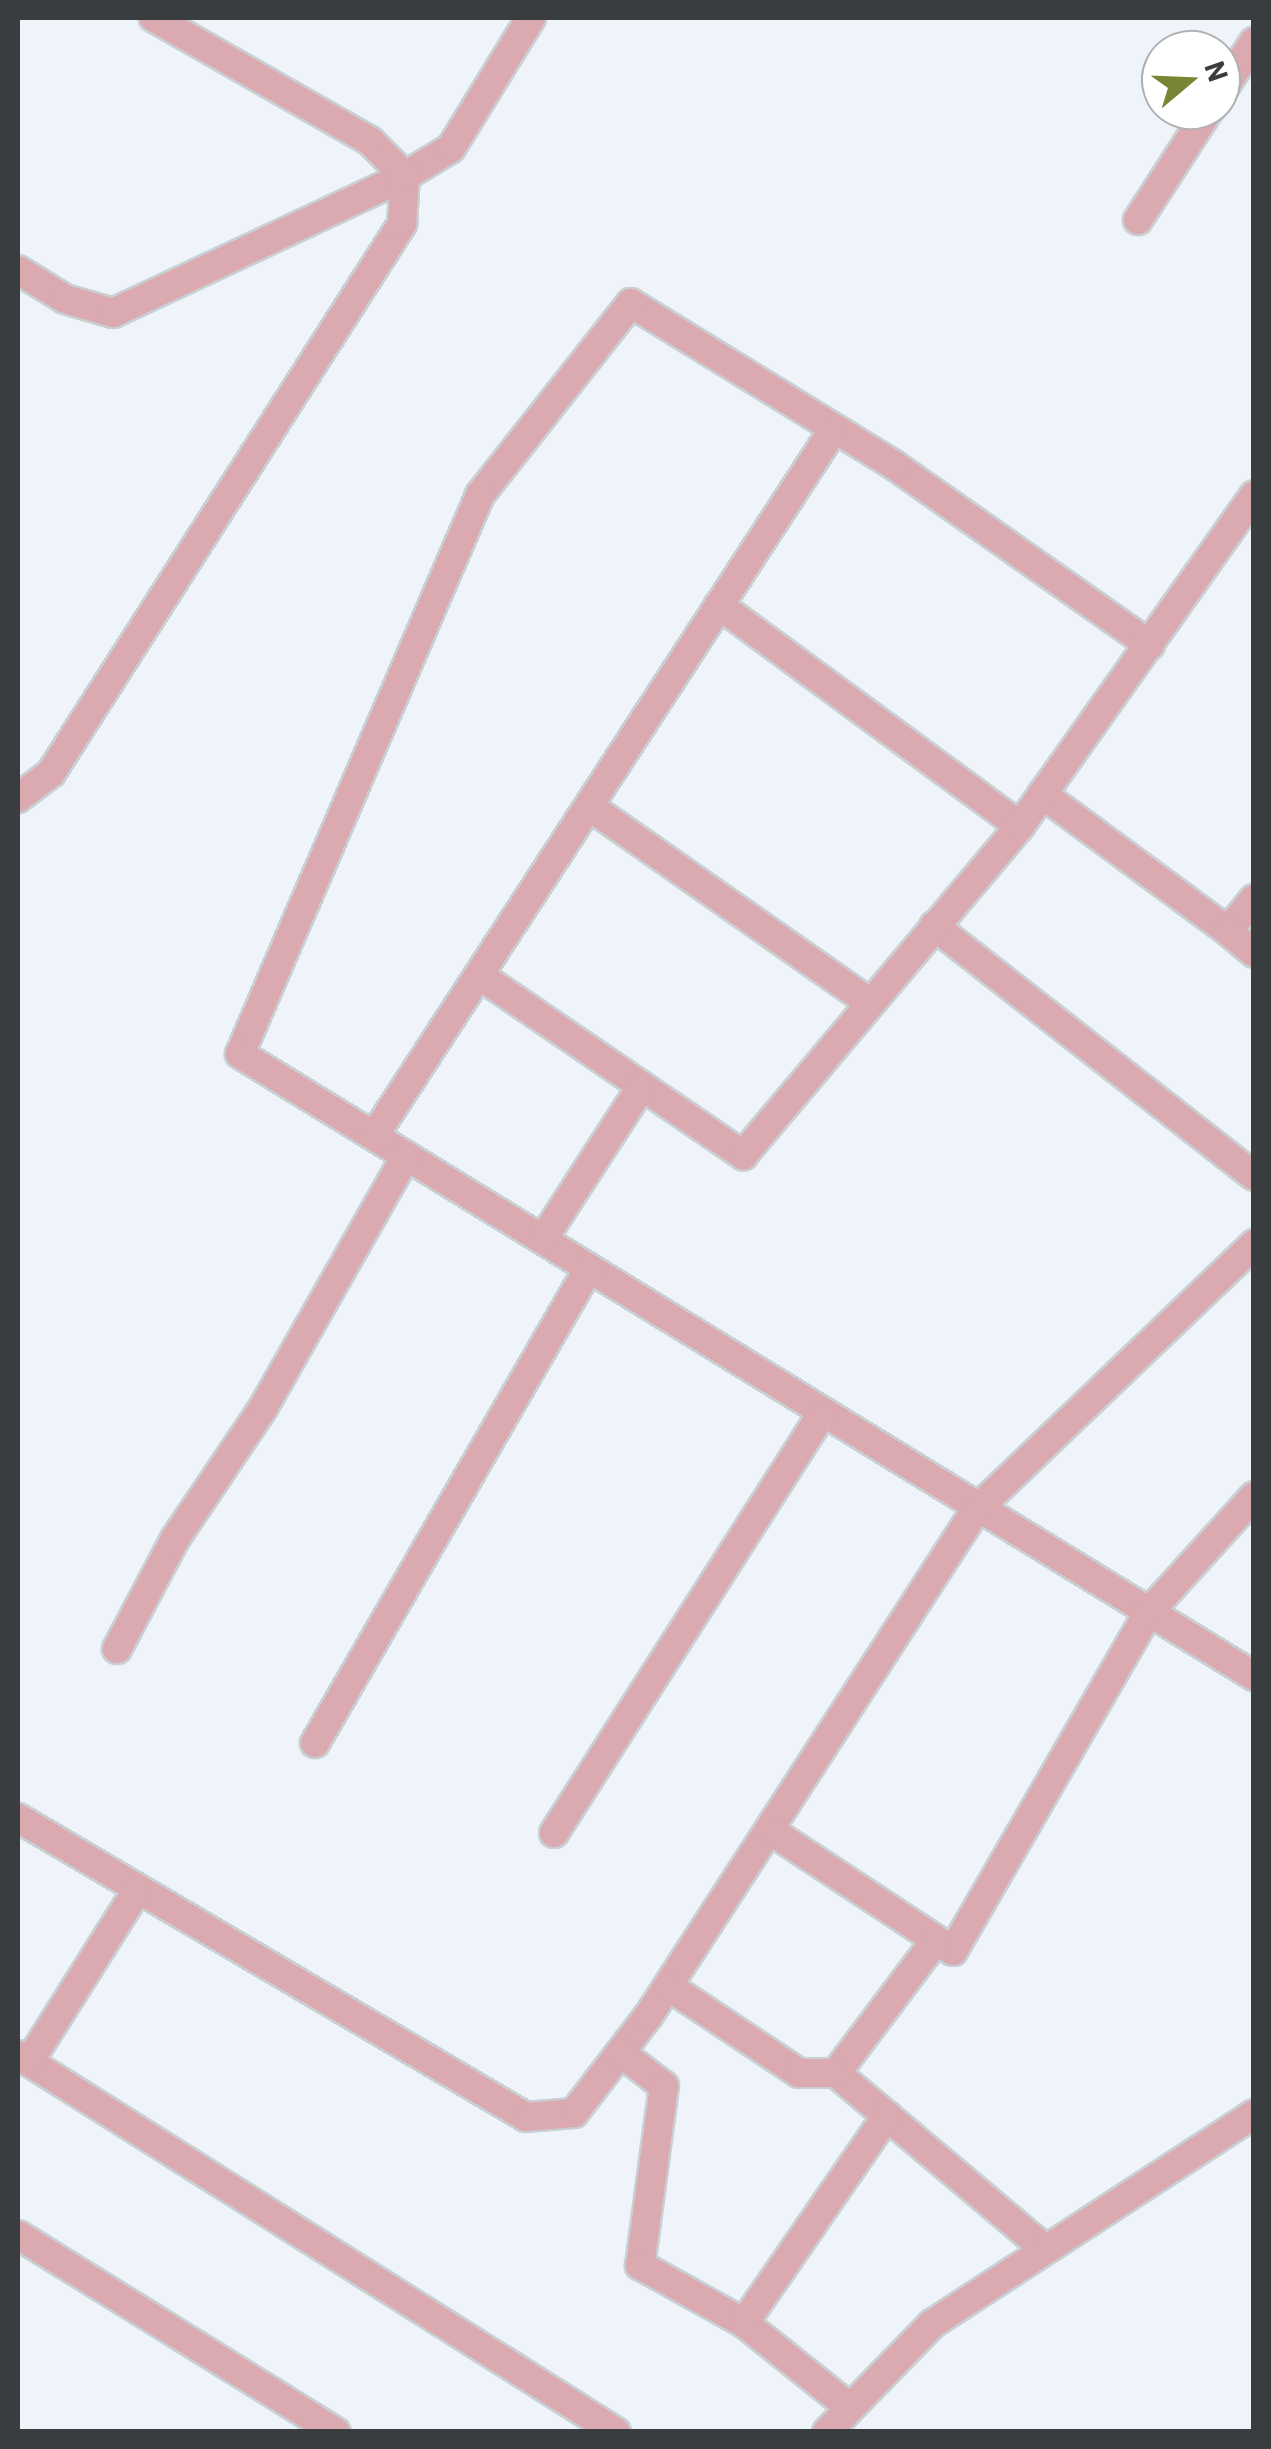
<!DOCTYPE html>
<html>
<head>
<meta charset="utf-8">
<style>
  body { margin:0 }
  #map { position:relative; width:1271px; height:2449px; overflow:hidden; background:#eef4f9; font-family:Barlow,sans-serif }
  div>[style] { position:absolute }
  .roads { filter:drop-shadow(2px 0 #cacfd4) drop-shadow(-2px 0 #cacfd4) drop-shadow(0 2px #cacfd4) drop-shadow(0 -2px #cacfd4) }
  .minor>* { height:28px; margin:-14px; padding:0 14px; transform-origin:14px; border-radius:14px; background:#dba9b0 }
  span { translate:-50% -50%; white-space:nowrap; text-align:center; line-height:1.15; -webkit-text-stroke:8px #fff; paint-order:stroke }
  .frame { position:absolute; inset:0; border:20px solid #3a3d3f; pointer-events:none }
  .north { position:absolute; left:1141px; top:30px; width:100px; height:100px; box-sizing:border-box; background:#fff; border:2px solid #b0b1b2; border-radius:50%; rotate:71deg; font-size:28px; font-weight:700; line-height:40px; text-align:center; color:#3a3d3f }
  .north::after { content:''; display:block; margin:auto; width:35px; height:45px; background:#798533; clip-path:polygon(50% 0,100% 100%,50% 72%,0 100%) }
</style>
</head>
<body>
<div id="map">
  <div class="roads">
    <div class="minor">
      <div style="left:1221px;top:92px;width:60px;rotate:-56.6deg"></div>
      <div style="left:1138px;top:220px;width:131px;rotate:-57.2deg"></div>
      <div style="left:18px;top:270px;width:55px;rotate:31.7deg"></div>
      <div style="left:65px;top:299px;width:50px;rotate:16.3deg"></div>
      <div style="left:113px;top:313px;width:323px;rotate:-25.1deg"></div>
      <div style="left:405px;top:176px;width:54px;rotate:-31.3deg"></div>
      <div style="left:451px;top:148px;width:153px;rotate:-58.4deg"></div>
      <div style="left:719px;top:605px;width:373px;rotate:36.3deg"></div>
      <div style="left:1150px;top:645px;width:313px;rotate:-144.9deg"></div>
      <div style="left:894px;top:465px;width:309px;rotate:-148.4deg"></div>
      <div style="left:631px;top:303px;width:244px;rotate:128.2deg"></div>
      <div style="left:480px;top:495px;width:608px;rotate:113.24deg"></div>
      <div style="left:240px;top:1054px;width:1190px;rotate:31.53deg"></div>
      <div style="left:1042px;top:794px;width:231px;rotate:36.4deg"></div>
      <div style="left:1228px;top:931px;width:41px;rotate:-50.9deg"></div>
      <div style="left:18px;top:798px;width:41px;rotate:-37.1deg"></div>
      <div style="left:51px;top:773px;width:652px;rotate:-57.41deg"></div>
      <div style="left:402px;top:224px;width:48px;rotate:-86.4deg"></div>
      <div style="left:405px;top:176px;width:49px;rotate:-135deg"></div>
      <div style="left:370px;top:141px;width:249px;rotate:-150.3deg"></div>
      <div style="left:589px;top:806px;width:342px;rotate:35deg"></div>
      <div style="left:934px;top:926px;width:406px;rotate:38deg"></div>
      <div style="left:1228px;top:931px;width:34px;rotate:40deg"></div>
      <div style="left:479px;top:975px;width:320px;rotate:34.3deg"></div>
      <div style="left:743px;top:1155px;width:430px;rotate:-49.9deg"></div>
      <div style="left:1020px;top:826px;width:405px;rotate:-54.7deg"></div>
      <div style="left:374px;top:1136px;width:843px;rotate:-56.95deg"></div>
      <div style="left:543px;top:1239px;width:182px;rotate:-57.1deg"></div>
      <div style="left:117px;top:1649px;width:124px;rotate:-62.2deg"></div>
      <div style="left:175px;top:1539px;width:158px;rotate:-56.1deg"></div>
      <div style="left:263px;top:1408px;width:290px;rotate:-60.4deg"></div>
      <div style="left:315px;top:1743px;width:548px;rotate:-60.02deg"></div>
      <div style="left:18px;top:1818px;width:589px;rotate:30.48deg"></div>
      <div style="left:526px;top:2117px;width:48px;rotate:-4.8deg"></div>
      <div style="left:574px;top:2113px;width:123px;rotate:-52.6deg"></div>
      <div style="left:649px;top:2015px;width:602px;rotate:-57.08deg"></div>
      <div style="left:976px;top:1510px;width:385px;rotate:-43.7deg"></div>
      <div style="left:771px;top:1831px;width:218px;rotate:33.4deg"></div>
      <div style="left:953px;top:1951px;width:392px;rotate:-60deg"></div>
      <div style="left:1149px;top:1612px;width:156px;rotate:-47.8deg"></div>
      <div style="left:554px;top:1833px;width:496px;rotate:-57.4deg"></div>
      <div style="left:936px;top:1940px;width:166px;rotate:126.9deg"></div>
      <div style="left:836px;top:2073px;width:273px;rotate:40.1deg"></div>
      <div style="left:668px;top:1986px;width:157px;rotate:33.6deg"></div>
      <div style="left:799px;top:2073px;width:37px"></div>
      <div style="left:621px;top:2053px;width:54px;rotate:37.5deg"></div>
      <div style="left:664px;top:2086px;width:181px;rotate:97.6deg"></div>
      <div style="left:640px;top:2265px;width:119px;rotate:29.1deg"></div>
      <div style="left:744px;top:2323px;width:133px;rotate:38.6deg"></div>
      <div style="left:18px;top:2055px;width:707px;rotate:32.23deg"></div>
      <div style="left:29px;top:2062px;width:204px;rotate:-57.8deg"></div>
      <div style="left:18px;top:2235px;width:374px;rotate:31.8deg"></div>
      <div style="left:744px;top:2323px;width:252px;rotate:-55.4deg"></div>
      <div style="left:827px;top:2432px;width:151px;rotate:-45.8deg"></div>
      <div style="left:932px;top:2324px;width:384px;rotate:-33.1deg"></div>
    </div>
  </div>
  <div class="frame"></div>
  <div class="north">N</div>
</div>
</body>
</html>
